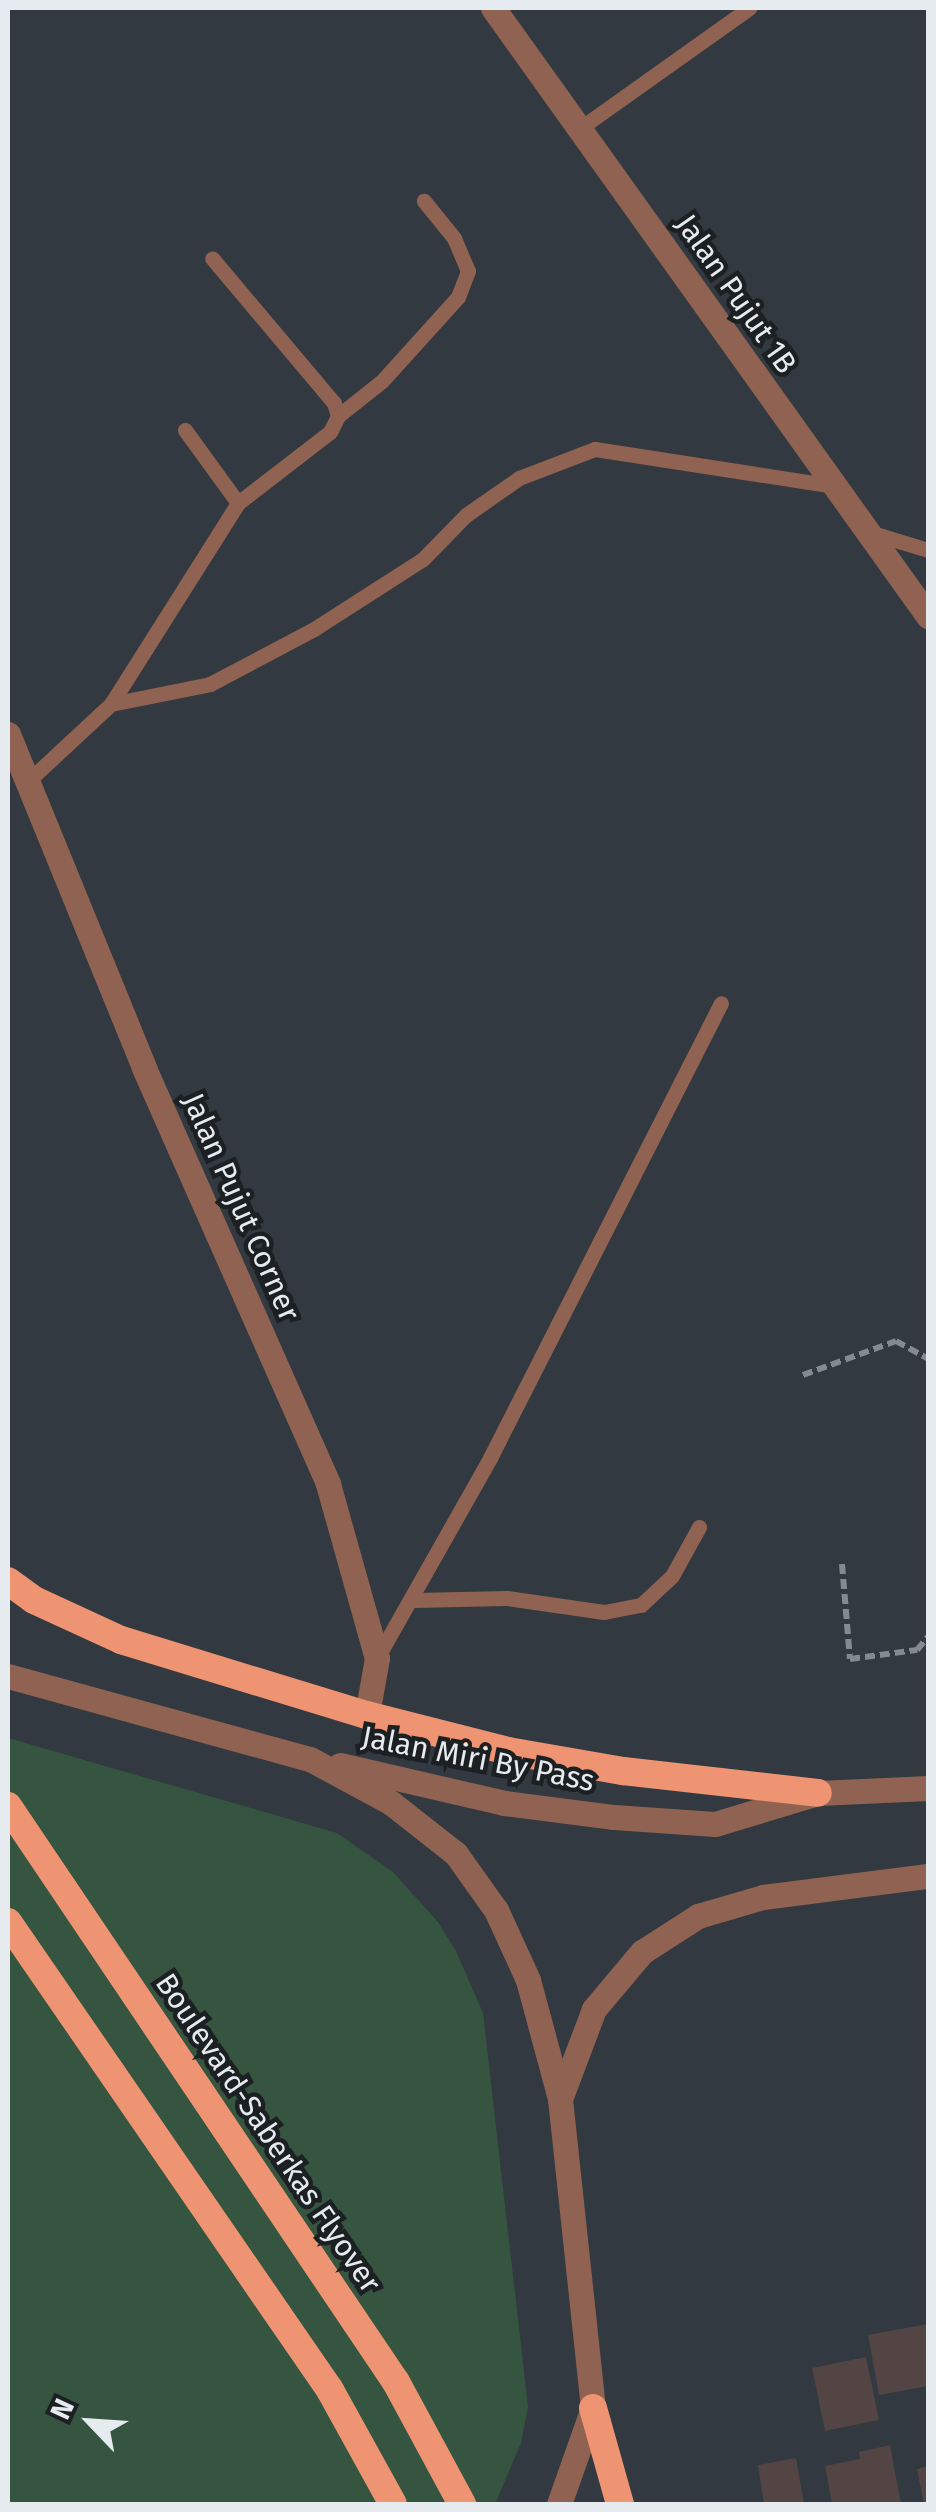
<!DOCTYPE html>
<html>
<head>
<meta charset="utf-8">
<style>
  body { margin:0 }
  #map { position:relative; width:936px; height:2512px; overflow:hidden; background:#323941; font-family:"Fira Sans",sans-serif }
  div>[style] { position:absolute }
  .green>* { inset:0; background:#365540 }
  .building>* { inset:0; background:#524544 }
  .path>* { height:6px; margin-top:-3px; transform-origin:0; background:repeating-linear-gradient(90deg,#848a91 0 10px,transparent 0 15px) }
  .service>* { height:15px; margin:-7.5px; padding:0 7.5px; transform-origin:7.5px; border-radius:7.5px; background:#906251 }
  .minor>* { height:25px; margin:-12.5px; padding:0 12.5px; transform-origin:12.5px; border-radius:12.5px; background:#906251 }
  .tertiary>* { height:25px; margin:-12.5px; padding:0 12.5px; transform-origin:12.5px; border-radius:12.5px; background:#906251 }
  .trunk>* { height:28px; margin:-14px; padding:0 14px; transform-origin:14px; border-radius:14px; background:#ef9472 }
  span { translate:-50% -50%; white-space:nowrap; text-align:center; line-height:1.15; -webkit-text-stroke:9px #1c2023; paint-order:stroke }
  .street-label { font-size:30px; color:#e6ebf0 }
  .frame { position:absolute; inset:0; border:10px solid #e6ebf0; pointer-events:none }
  .north { position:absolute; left:40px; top:2372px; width:100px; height:100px; -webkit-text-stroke:8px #1c2023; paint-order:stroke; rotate:295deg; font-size:28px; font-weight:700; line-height:40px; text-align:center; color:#e6ebf0 }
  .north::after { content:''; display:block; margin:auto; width:35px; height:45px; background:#e6ebf0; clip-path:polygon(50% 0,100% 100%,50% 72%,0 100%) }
</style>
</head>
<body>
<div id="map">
  <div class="green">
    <div style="clip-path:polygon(8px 1738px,337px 1833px,393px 1872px,438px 1922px,456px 1951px,483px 2013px,528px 2407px,521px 2443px,495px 2504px,8px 2504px)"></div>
  </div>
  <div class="building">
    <div style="clip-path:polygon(928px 2324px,928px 2386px,879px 2395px,868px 2335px)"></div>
    <div style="clip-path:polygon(866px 2357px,879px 2420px,825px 2431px,812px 2368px)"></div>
    <div style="clip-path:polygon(890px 2445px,901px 2504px,832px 2504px,825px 2466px,860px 2459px,859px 2452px)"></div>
    <div style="clip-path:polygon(796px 2458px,804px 2504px,764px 2504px,758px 2465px)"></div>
    <div style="clip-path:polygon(928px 2466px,928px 2504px,924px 2504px,917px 2469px)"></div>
  </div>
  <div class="path">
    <div style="left:803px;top:1375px;width:99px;rotate:-20.1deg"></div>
    <div style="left:896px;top:1341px;width:37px;rotate:29deg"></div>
    <div style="left:842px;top:1564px;width:95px;rotate:85.2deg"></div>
    <div style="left:850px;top:1659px;width:68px;rotate:-7.7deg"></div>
    <div style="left:917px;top:1650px;width:17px;rotate:-50deg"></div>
  </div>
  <div class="service">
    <div style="left:579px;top:129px;width:209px;rotate:-35.4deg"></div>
    <div style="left:338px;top:416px;width:56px;rotate:-38.5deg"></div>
    <div style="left:382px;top:381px;width:113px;rotate:-47.9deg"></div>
    <div style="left:458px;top:297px;width:28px;rotate:-69deg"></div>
    <div style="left:468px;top:271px;width:36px;rotate:-113deg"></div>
    <div style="left:454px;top:238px;width:48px;rotate:-129deg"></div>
    <div style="left:185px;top:430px;width:90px;rotate:54deg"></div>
    <div style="left:869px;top:532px;width:62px;rotate:17deg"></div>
    <div style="left:111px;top:704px;width:238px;rotate:-57.7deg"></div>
    <div style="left:238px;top:503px;width:116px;rotate:-37.7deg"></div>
    <div style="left:330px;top:432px;width:18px;rotate:-63deg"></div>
    <div style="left:338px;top:416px;width:14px;rotate:-107deg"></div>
    <div style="left:334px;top:403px;width:189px;rotate:-130.1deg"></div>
    <div style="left:27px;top:782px;width:115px;rotate:-42.9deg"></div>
    <div style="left:111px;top:704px;width:101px;rotate:-11.4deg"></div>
    <div style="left:210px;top:684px;width:118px;rotate:-27.9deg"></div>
    <div style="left:314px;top:629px;width:130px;rotate:-32.7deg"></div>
    <div style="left:423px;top:559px;width:62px;rotate:-45.7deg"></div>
    <div style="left:466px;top:515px;width:65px;rotate:-34.9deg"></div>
    <div style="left:519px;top:478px;width:81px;rotate:-20.9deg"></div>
    <div style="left:595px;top:449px;width:241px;rotate:8.8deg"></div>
    <div style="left:414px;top:1600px;width:93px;rotate:-1.2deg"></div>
    <div style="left:507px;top:1598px;width:98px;rotate:8.2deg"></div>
    <div style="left:604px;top:1612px;width:38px;rotate:-11deg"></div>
    <div style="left:641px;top:1605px;width:42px;rotate:-43.1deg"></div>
    <div style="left:672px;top:1576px;width:56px;rotate:-61.1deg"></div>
    <div style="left:377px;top:1658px;width:230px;rotate:-60.5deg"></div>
    <div style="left:490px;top:1458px;width:510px;rotate:-63.08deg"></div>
  </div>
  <div class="minor">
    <div style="left:493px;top:8px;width:748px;rotate:54.42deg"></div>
    <div style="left:8px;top:734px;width:361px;rotate:67.8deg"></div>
    <div style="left:144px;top:1068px;width:455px;rotate:66.1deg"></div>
    <div style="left:328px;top:1484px;width:181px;rotate:74.3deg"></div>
    <div style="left:377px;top:1658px;width:58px;rotate:100deg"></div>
  </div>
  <div class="tertiary">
    <div style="left:8px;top:1676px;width:313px;rotate:15.4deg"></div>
    <div style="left:310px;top:1759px;width:91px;rotate:28.3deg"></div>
    <div style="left:390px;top:1802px;width:84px;rotate:38.2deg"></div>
    <div style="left:456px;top:1854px;width:69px;rotate:54.5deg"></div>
    <div style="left:496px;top:1910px;width:77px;rotate:65.4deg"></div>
    <div style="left:528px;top:1980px;width:123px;rotate:74.9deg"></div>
    <div style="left:560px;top:2099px;width:311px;rotate:83.9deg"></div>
    <div style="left:593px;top:2408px;width:102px;rotate:109.5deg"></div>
    <div style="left:340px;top:1765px;width:168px;rotate:13deg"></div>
    <div style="left:504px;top:1803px;width:111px;rotate:7.3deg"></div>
    <div style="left:614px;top:1817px;width:101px;rotate:4deg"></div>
    <div style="left:715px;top:1824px;width:108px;rotate:-16.8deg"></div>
    <div style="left:818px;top:1793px;width:110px;rotate:-2.6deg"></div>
    <div style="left:560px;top:2099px;width:96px;rotate:-69.3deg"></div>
    <div style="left:594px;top:2009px;width:75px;rotate:-49.9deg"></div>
    <div style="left:642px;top:1952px;width:67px;rotate:-32.7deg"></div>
    <div style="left:698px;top:1916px;width:68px;rotate:-16.3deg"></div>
    <div style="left:763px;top:1897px;width:166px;rotate:-7.3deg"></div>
  </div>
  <div class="trunk">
    <div style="left:8px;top:1581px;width:32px;rotate:36deg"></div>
    <div style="left:34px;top:1600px;width:96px;rotate:24.7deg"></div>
    <div style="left:121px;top:1640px;width:257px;rotate:17deg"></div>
    <div style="left:367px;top:1715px;width:146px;rotate:14.3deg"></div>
    <div style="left:508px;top:1751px;width:117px;rotate:9.9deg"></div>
    <div style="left:623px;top:1771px;width:196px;rotate:6.4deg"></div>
    <div style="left:8px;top:1806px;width:694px;rotate:56.04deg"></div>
    <div style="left:396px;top:2382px;width:139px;rotate:61.6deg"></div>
    <div style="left:8px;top:1922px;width:568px;rotate:55.47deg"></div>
    <div style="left:330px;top:2390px;width:130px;rotate:61.1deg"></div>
    <div style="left:593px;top:2408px;width:100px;rotate:74.3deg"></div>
  </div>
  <div class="street-label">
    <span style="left:736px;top:294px;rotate:55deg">Jalan Pujut 1B</span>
    <span style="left:241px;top:1207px;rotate:66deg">Jalan Pujut Corner</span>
    <span style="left:478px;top:1759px;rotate:11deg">Jalan Miri By Pass</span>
    <span style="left:268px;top:2133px;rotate:56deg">Boulevard-Saberkas Flyover</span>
  </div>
  <div class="frame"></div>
  <div class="north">N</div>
</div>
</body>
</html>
